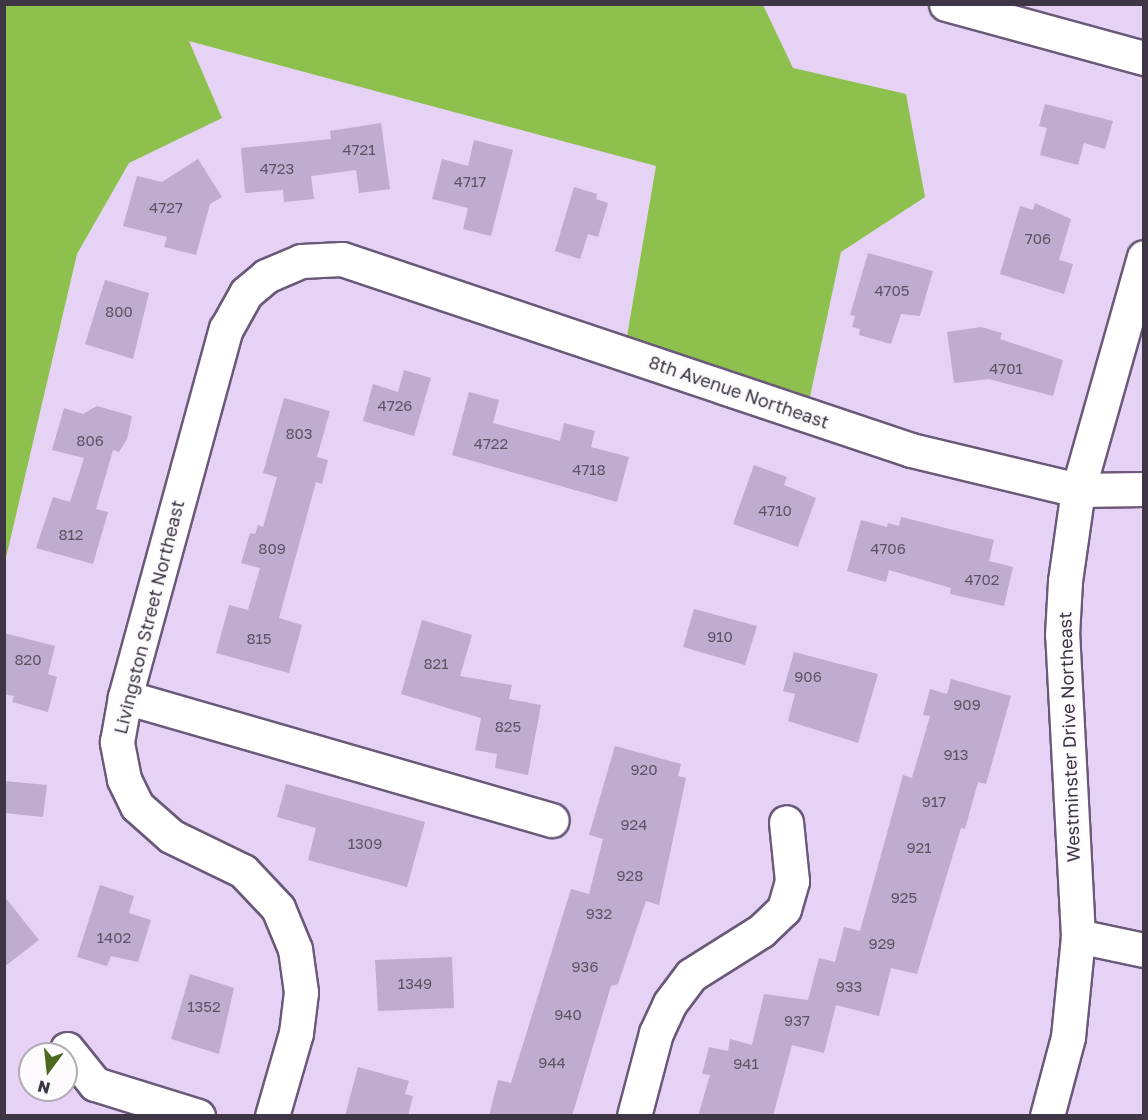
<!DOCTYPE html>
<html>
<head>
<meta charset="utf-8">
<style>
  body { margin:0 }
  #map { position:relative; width:1148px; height:1120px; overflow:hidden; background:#e5d2f5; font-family:"Golos Text",sans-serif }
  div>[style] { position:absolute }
  .forest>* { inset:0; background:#8dc04c }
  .building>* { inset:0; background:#bfacce }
  .roads { filter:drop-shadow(2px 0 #6a5978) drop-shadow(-2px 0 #6a5978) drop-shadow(0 2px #6a5978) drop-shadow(0 -2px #6a5978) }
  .minor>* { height:33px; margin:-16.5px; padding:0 16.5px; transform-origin:16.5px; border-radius:16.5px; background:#fff }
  span { translate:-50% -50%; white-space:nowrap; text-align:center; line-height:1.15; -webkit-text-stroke:6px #fdfbfe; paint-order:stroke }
  .number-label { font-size:15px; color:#5e5466 }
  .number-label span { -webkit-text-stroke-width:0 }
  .street-label { font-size:18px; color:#3e3644 }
  .frame { position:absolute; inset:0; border:6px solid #3e3644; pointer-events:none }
  .north { position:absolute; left:18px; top:1042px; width:60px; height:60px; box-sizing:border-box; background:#fdfbfe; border:2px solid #b1acb4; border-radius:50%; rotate:195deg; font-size:16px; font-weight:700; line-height:24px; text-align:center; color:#3e3644 }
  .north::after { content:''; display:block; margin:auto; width:21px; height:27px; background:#4b6a20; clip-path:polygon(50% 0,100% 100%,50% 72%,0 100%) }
</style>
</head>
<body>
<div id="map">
  <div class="forest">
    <div style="clip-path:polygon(5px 5px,763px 5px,793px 68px,906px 94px,925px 197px,841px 252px,806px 415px,624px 354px,656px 166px,189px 41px,222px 118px,129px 163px,77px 254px,5px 562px)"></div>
  </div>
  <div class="building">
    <div style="clip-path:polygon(1045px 104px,1113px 121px,1105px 149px,1084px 143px,1078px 165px,1040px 155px,1047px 128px,1039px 126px)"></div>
    <div style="clip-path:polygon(381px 123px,390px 189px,359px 193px,356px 170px,311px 176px,314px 199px,284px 202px,283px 190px,245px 193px,241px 148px,331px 139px,330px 131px)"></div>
    <div style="clip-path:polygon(474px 140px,513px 150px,491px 236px,463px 229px,468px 208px,432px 199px,442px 159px,468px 166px)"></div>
    <div style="clip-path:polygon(198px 159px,222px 197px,210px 204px,196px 255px,164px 247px,167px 237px,123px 226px,137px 176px,162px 182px)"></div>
    <div style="clip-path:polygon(574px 187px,597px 194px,596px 199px,608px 203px,598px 237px,588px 234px,580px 259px,555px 251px)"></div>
    <div style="clip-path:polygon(1035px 203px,1071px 219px,1059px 260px,1073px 264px,1064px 294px,1000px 274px,1020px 206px,1033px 210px)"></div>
    <div style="clip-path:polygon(868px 253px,933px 271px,920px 316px,901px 314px,891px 344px,859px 335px,860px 329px,852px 327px,855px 316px,850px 315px)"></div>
    <div style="clip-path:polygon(105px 280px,149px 293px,133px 359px,85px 344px)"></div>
    <div style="clip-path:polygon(981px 327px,1002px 333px,1000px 339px,1063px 360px,1053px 396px,989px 379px,954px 383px,947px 332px)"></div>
    <div style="clip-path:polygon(404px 370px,431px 378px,414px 436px,363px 421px,373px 384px,398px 392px)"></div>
    <div style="clip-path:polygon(469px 392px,499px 400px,493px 423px,560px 441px,564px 423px,595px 431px,591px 447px,629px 457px,617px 502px,452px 455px)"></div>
    <div style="clip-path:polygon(284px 398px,330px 411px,317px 457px,328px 460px,322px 484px,316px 482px,279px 618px,302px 625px,289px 673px,216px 653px,229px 605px,248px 610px,260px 568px,241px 563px,250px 533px,255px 534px,258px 525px,263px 527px,277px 477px,263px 473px)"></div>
    <div style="clip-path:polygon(97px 406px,132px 416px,127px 439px,119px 452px,113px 450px,96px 509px,108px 512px,93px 564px,36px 548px,53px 497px,70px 502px,84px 458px,52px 450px,64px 408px,83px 414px)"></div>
    <div style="clip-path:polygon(754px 465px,787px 477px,784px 485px,816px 498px,798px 547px,733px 524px)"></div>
    <div style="clip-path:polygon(901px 517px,994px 540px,989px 561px,1013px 567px,1004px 606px,950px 594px,951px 588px,889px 570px,886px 582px,847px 571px,861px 520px,887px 527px,888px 523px,899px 526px)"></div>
    <div style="clip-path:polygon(694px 609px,757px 626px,745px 665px,683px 647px)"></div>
    <div style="clip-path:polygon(422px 620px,472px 635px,460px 676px,512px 685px,509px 699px,541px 705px,528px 775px,495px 768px,497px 754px,475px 750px,481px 718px,401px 694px)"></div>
    <div style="clip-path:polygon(4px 633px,55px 646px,48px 674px,57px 677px,48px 712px,12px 702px,14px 696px,4px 694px)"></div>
    <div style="clip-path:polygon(794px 652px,878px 674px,858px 743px,788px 721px,795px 694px,783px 691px)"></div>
    <div style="clip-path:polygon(951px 679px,1011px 696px,986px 784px,978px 782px,965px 829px,961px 828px,917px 974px,891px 968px,879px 1016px,836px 1005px,824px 1053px,792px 1045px,773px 1116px,698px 1116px,710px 1075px,702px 1074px,709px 1047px,728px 1051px,730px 1039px,752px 1045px,764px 994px,808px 1000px,819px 958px,835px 962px,844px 927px,860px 931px,903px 775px,912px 778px,930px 716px,923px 715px,930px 689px,947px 694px)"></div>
    <div style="clip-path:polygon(615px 746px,681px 764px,678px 776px,686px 778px,659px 905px,646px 901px,618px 984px,611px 986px,572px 1116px,489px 1116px,498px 1080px,511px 1083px,571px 889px,589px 894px,603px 839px,589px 835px)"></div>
    <div style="clip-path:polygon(4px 781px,47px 785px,43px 817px,4px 813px)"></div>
    <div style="clip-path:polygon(286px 784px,425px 822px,407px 887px,308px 860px,316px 828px,277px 817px)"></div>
    <div style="clip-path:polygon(100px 885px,134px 896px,129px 913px,151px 920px,138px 962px,111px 956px,107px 966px,77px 957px)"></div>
    <div style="clip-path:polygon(4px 896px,39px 940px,4px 967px)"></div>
    <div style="clip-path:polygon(452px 957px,454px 1008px,378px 1011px,375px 960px)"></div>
    <div style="clip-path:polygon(190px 974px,234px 988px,219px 1054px,171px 1039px)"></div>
    <div style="clip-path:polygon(358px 1067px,409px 1081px,405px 1094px,413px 1096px,408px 1116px,345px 1116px)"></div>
  </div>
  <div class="roads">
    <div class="minor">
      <div style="left:946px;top:4px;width:205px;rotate:15.3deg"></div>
      <div style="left:125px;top:697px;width:444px;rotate:16.1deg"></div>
      <div style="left:1078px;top:936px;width:67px;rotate:12deg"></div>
      <div style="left:67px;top:1049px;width:45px;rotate:51.3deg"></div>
      <div style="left:95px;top:1084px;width:108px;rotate:17.3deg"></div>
      <div style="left:272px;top:1116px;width:86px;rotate:-73.9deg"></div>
      <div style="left:296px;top:1033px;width:41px;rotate:-83deg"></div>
      <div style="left:301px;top:992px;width:43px;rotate:-97.9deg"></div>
      <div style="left:295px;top:949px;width:44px;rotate:-112.5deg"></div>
      <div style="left:278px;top:908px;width:51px;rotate:-133.4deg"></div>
      <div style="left:243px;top:871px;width:80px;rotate:-154.1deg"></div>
      <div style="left:171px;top:836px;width:45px;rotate:-138.6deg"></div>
      <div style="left:137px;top:806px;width:30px;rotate:-116deg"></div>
      <div style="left:124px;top:779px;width:38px;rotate:-101deg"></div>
      <div style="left:117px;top:742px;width:46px;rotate:-79.9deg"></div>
      <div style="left:125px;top:697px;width:382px;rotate:-74.7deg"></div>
      <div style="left:226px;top:329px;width:41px;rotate:-60.9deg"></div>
      <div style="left:246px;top:293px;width:26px;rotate:-40deg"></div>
      <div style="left:266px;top:276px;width:38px;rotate:-23deg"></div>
      <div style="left:301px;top:261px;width:41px;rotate:-2.8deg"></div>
      <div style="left:342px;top:259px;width:600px;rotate:18.56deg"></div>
      <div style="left:911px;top:450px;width:172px;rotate:13.5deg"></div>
      <div style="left:1078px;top:490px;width:66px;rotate:-0.9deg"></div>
      <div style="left:634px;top:1116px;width:86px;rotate:-75.2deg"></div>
      <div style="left:656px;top:1033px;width:33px;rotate:-65deg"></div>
      <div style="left:670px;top:1003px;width:35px;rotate:-53deg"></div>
      <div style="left:691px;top:975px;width:83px;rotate:-32.2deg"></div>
      <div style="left:761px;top:931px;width:32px;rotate:-44deg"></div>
      <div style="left:784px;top:909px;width:29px;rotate:-74deg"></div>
      <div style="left:792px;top:881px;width:59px;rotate:-95.8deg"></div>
      <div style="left:1047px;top:1116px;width:82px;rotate:-75.1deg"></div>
      <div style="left:1068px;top:1037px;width:101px;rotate:-84.3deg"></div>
      <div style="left:1078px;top:936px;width:301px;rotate:-93deg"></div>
      <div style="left:1062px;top:635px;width:54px;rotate:-86.8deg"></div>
      <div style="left:1065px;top:581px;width:92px;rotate:-81.9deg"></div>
      <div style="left:1078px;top:490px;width:242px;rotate:-74.2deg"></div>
    </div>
  </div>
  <div class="number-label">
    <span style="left:359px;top:150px">4721</span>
    <span style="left:277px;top:169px">4723</span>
    <span style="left:470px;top:182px">4717</span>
    <span style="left:166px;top:208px">4727</span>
    <span style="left:1038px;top:239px">706</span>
    <span style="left:892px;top:291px">4705</span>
    <span style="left:119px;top:312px">800</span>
    <span style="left:1006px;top:369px">4701</span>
    <span style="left:395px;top:406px">4726</span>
    <span style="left:299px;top:434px">803</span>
    <span style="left:90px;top:441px">806</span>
    <span style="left:491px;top:444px">4722</span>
    <span style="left:589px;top:470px">4718</span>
    <span style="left:775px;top:511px">4710</span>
    <span style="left:71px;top:535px">812</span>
    <span style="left:272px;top:549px">809</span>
    <span style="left:888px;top:549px">4706</span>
    <span style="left:982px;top:580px">4702</span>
    <span style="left:720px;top:637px">910</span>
    <span style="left:259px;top:639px">815</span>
    <span style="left:28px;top:660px">820</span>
    <span style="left:436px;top:664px">821</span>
    <span style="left:808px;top:677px">906</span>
    <span style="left:967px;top:705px">909</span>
    <span style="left:508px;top:727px">825</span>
    <span style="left:956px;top:755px">913</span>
    <span style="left:644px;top:770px">920</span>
    <span style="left:934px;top:802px">917</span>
    <span style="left:634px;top:825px">924</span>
    <span style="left:365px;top:844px">1309</span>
    <span style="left:919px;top:848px">921</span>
    <span style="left:630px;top:876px">928</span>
    <span style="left:904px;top:898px">925</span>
    <span style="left:599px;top:914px">932</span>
    <span style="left:114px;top:938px">1402</span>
    <span style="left:882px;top:944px">929</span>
    <span style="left:585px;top:967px">936</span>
    <span style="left:415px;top:984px">1349</span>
    <span style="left:849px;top:987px">933</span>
    <span style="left:204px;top:1007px">1352</span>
    <span style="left:568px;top:1015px">940</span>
    <span style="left:797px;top:1021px">937</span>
    <span style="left:552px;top:1063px">944</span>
    <span style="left:746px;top:1064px">941</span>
  </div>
  <div class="street-label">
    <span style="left:739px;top:392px;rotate:19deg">8th Avenue Northeast</span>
    <span style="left:149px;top:617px;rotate:-76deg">Livingston Street Northeast</span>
    <span style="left:1069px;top:737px;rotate:-92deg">Westminster Drive Northeast</span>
  </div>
  <div class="frame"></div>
  <div class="north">N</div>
</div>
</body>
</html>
